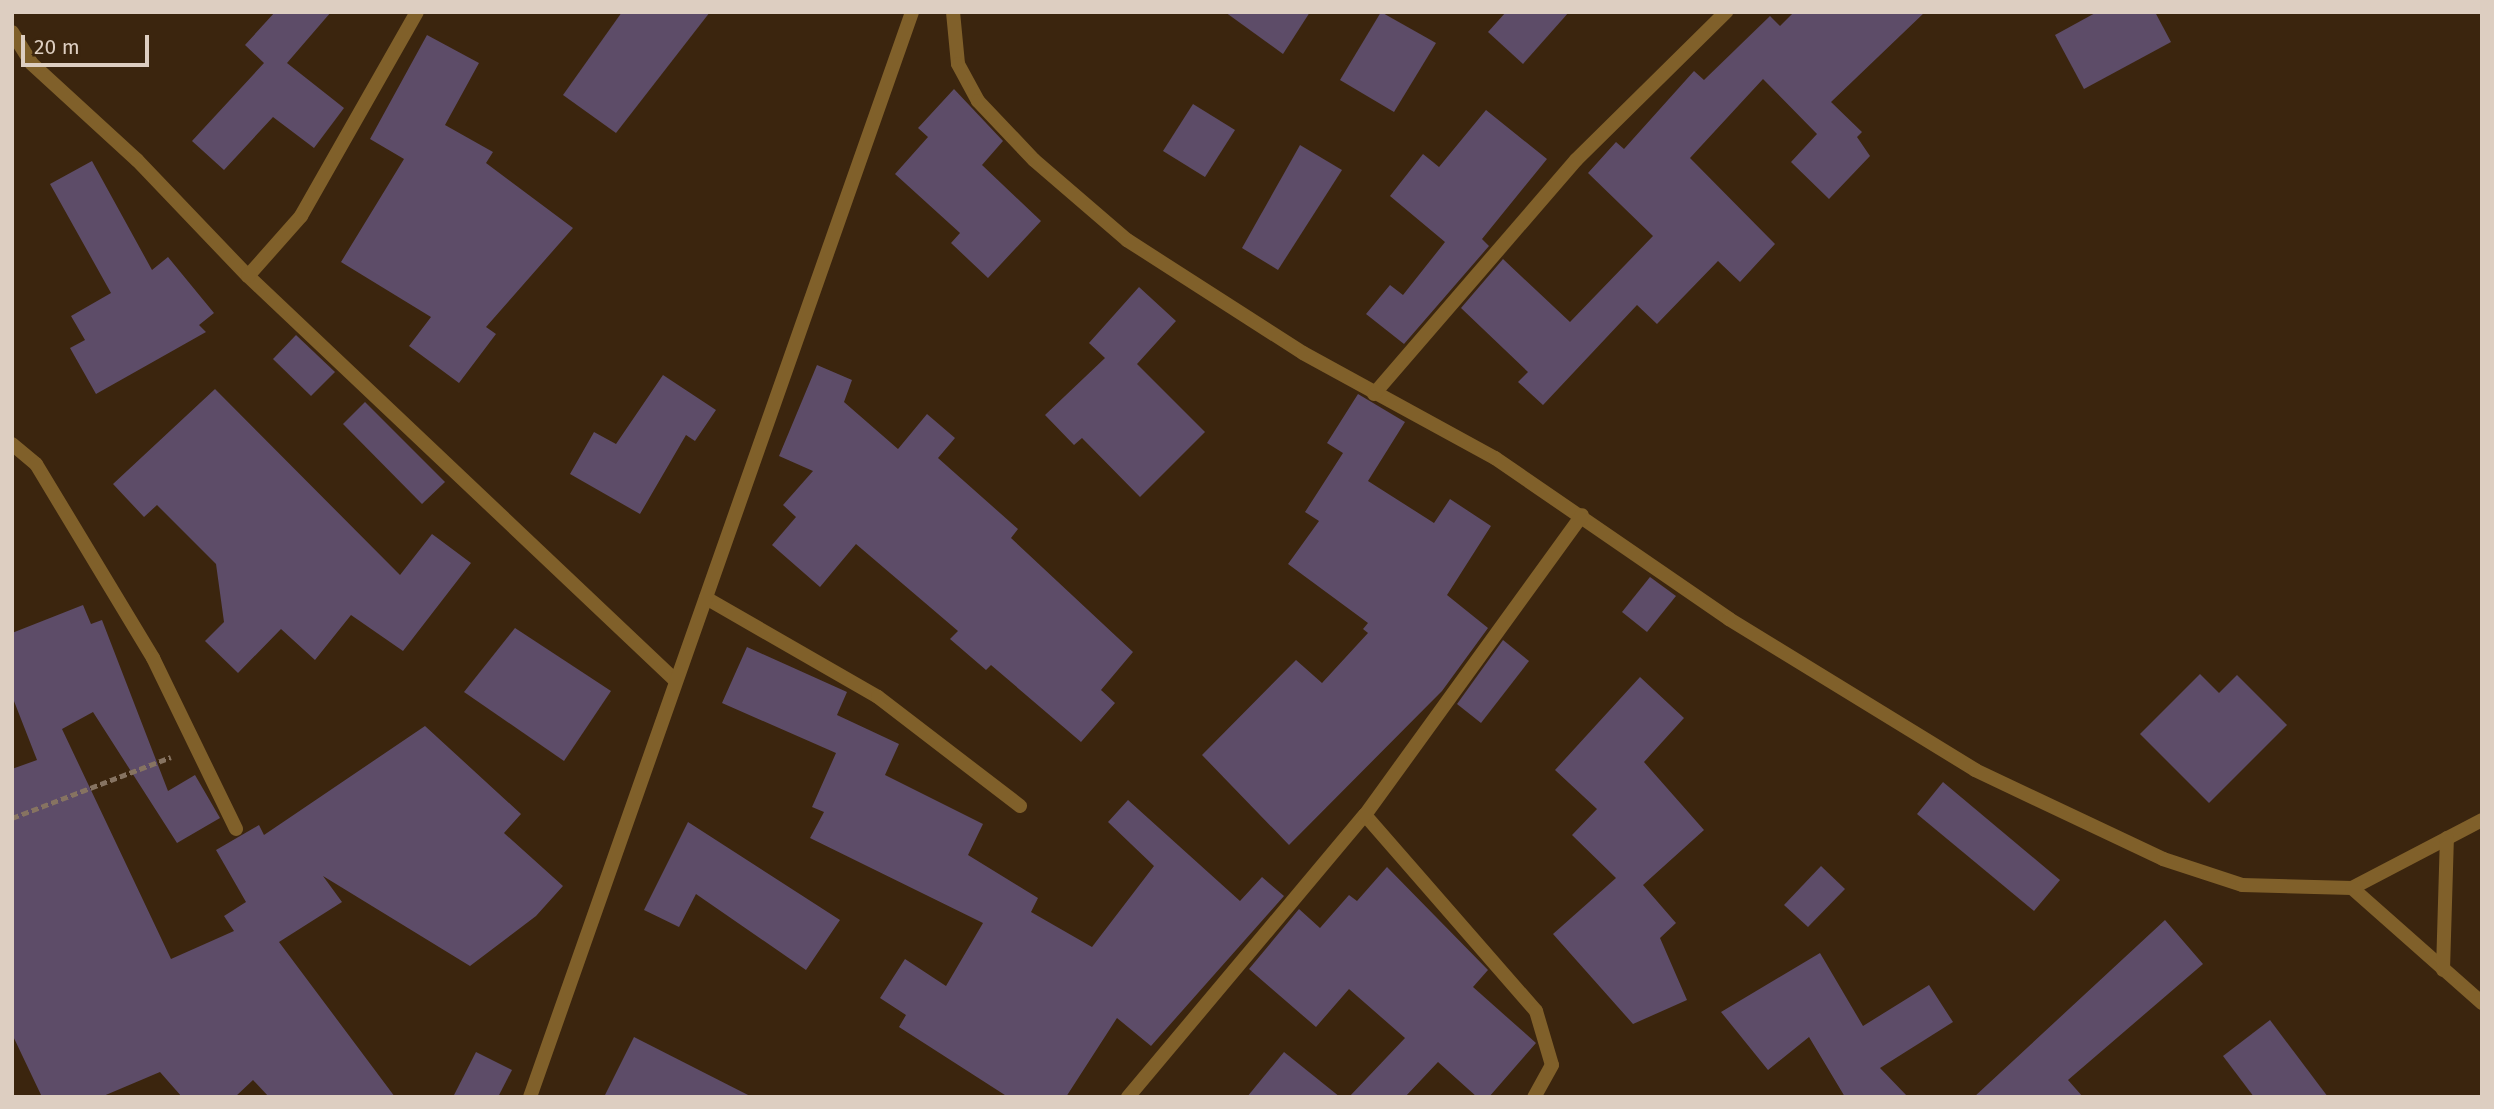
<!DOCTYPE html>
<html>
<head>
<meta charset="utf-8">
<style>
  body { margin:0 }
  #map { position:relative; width:2494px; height:1109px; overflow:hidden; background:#3b250e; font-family:"Fira Sans",sans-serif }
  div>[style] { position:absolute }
  .building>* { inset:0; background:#5d4c68 }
  .path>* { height:4.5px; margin-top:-2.25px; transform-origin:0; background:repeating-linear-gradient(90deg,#867361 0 7px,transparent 0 10.5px) }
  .street>* { height:14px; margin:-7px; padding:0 7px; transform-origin:7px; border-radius:7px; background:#80602a }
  span { translate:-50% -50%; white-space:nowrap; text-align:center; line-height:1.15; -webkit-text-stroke:6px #3b250e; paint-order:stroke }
  .frame { position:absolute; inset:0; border:14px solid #ddcec1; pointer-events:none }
  .scale { position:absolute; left:21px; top:35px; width:128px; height:32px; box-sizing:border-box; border:4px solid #ddcec1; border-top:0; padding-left:9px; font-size:21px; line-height:24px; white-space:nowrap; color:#ddcec1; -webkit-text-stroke:5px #3b250e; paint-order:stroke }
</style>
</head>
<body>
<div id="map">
  <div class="building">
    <div style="clip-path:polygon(275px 12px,331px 12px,287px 63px,344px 108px,314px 148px,273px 117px,224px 170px,192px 141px,264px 63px,245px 45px)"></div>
    <div style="clip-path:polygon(622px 12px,710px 12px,616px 133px,563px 95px)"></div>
    <div style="clip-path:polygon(1225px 12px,1310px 12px,1283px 54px)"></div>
    <div style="clip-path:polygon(1381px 12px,1436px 43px,1394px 112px,1340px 80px)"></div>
    <div style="clip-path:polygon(1506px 12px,1569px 12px,1523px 64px,1488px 32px)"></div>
    <div style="clip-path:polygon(1794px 12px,1925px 12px,1831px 102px,1862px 132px,1857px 137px,1870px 156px,1829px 199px,1791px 162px,1817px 134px,1763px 79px,1690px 158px,1775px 244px,1740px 282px,1718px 261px,1657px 324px,1637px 305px,1543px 405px,1518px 382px,1528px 372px,1461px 308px,1503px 259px,1570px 322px,1653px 236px,1588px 173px,1616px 142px,1624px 149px,1694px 71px,1704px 80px,1770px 16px,1780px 26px)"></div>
    <div style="clip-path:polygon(2097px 12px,2155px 12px,2171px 42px,2084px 89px,2055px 35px)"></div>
    <div style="clip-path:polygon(427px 35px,479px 63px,445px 125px,493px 152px,486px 163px,573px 228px,486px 327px,496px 334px,459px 383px,409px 346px,431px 317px,341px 262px,404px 159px,370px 139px)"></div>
    <div style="clip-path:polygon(954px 89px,1003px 141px,982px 165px,1041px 221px,988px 278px,951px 243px,960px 233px,895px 174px,928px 137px,918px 128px)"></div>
    <div style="clip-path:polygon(1193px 104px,1235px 130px,1205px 177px,1163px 151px)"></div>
    <div style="clip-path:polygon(1486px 110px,1547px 159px,1482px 239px,1489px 246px,1404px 344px,1366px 314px,1390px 285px,1403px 295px,1445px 242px,1390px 196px,1423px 154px,1439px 167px)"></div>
    <div style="clip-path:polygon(1300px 145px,1342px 170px,1278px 270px,1242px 248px)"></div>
    <div style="clip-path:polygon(92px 161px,152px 270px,168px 257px,214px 313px,199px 325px,206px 332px,96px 394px,70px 348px,85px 340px,71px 316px,111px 293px,50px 184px)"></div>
    <div style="clip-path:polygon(1139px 287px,1176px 321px,1137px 364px,1205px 432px,1140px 497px,1082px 438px,1074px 445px,1045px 415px,1105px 358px,1089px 343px)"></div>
    <div style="clip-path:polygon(296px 335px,335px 372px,311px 396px,273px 359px)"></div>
    <div style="clip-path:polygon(817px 365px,852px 380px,844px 402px,898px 449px,927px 414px,955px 438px,938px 458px,1018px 529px,1011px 538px,1133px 652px,1101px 690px,1115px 703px,1081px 742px,991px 665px,986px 670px,950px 639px,958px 631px,856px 544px,820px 587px,772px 545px,796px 517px,783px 505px,813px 471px,779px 456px)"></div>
    <div style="clip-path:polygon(663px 375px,716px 410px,695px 441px,686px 435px,640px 514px,570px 474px,594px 432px,616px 444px)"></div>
    <div style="clip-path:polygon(215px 389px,400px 575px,432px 534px,471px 563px,403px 651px,351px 615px,315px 660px,281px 629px,238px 673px,205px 641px,224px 622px,216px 564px,157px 505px,144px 517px,113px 484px)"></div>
    <div style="clip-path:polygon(1358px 394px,1405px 422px,1368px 481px,1434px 523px,1450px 499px,1491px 526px,1447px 595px,1488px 628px,1442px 691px,1289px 845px,1202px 755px,1296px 660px,1322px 683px,1368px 633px,1363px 629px,1368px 623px,1288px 564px,1319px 521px,1305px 512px,1343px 453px,1327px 443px)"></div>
    <div style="clip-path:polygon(365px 402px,445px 482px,422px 504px,343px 424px)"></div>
    <div style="clip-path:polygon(1650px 577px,1676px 596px,1647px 632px,1622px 612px)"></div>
    <div style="clip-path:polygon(83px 605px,91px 624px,102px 620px,168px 791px,195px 775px,220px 818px,177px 843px,93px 712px,62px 729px,171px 959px,234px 931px,224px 916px,246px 902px,216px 850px,259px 825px,264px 835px,425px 726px,521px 814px,504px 833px,563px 886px,536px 916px,470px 966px,323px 876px,342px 902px,279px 942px,395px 1097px,269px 1097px,253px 1080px,235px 1097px,182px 1097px,160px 1072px,101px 1097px,42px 1097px,12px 1034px,12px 769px,37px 760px,12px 696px,12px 633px)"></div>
    <div style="clip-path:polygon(515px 628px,611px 691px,564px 761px,464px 692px)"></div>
    <div style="clip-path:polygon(1503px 640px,1529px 661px,1481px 723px,1457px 704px)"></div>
    <div style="clip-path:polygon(747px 647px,847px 692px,837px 715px,899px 744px,885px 775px,983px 824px,968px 855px,1038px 898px,1031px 912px,1092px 947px,1154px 866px,1108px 822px,1128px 800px,1240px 901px,1262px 877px,1284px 896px,1151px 1046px,1117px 1018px,1066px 1097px,1008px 1097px,899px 1027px,906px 1015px,880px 998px,905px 959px,946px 986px,983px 923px,810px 838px,824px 812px,812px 807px,836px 753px,722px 703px)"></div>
    <div style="clip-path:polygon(2200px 674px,2219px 693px,2237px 675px,2287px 725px,2209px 803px,2140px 734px)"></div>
    <div style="clip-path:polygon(1640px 677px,1684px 718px,1644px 762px,1704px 830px,1643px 885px,1676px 923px,1660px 938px,1687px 1000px,1633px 1024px,1553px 934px,1616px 878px,1572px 835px,1597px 809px,1555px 770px)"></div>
    <div style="clip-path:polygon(1943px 782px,2060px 880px,2034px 911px,1917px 814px)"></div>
    <div style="clip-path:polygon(688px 822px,840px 920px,806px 970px,696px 894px,679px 927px,644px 910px)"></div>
    <div style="clip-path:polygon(1821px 866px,1845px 889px,1808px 927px,1784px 905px)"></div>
    <div style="clip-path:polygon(1387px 867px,1488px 970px,1473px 987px,1536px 1043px,1489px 1097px,1477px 1097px,1438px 1062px,1405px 1097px,1349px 1097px,1405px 1038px,1349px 989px,1316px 1027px,1249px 969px,1299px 909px,1320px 928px,1349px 895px,1357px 901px)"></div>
    <div style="clip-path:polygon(2165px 920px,2203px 964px,2068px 1080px,2083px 1097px,1974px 1097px)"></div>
    <div style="clip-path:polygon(1820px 953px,1863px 1026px,1929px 985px,1953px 1022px,1880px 1068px,1908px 1097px,1845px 1097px,1809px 1037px,1768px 1070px,1721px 1012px)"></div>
    <div style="clip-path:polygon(2270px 1020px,2328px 1097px,2254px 1097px,2223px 1056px)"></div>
    <div style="clip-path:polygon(634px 1037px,752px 1097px,604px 1097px)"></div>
    <div style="clip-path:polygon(476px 1052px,512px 1070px,498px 1097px,453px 1097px)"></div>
    <div style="clip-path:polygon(1284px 1052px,1340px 1097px,1247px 1097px)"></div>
  </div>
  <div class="path">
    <div style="left:12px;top:818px;width:170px;rotate:-21deg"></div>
  </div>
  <div class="street">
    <div style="left:953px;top:12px;width:52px;rotate:84.5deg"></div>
    <div style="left:958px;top:64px;width:42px;rotate:61.6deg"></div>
    <div style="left:978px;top:101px;width:81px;rotate:46.5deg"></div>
    <div style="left:1034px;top:160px;width:123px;rotate:40.7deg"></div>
    <div style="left:1127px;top:240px;width:209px;rotate:32.7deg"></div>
    <div style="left:1303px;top:353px;width:219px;rotate:28.7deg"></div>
    <div style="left:1495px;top:458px;width:284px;rotate:34.5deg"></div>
    <div style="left:1729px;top:619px;width:289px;rotate:31.5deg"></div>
    <div style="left:1975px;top:770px;width:208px;rotate:25.3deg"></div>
    <div style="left:2163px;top:859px;width:83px;rotate:18.2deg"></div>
    <div style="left:2242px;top:885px;width:110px;rotate:1.6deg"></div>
    <div style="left:2352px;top:888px;width:147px;rotate:-27.6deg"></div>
    <div style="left:12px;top:32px;width:36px;rotate:58deg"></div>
    <div style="left:31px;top:63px;width:144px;rotate:42.5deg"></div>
    <div style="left:137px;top:160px;width:161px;rotate:46.3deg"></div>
    <div style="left:248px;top:276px;width:589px;rotate:43.42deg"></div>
    <div style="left:248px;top:276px;width:80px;rotate:-48.5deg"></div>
    <div style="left:301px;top:216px;width:235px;rotate:-60.4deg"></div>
    <div style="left:1374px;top:394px;width:309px;rotate:-49.2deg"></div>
    <div style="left:1576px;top:160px;width:211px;rotate:-44.6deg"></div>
    <div style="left:12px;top:444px;width:31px;rotate:40deg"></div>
    <div style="left:36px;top:464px;width:227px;rotate:58.9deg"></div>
    <div style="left:153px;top:658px;width:190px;rotate:64.1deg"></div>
    <div style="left:706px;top:598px;width:198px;rotate:29.9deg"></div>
    <div style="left:878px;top:697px;width:179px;rotate:37.5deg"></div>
    <div style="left:1365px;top:815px;width:260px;rotate:48.9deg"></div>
    <div style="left:1536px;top:1011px;width:56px;rotate:73.5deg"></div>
    <div style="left:1552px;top:1065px;width:37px;rotate:119deg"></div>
    <div style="left:2352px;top:888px;width:174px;rotate:41.5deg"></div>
    <div style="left:2443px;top:970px;width:132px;rotate:-88.3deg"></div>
    <div style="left:530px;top:1097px;width:1150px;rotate:-70.6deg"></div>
    <div style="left:1128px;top:1097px;width:368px;rotate:-50deg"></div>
    <div style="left:1365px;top:815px;width:370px;rotate:-54.1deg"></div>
  </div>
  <div class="frame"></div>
  <div class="scale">20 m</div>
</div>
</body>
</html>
